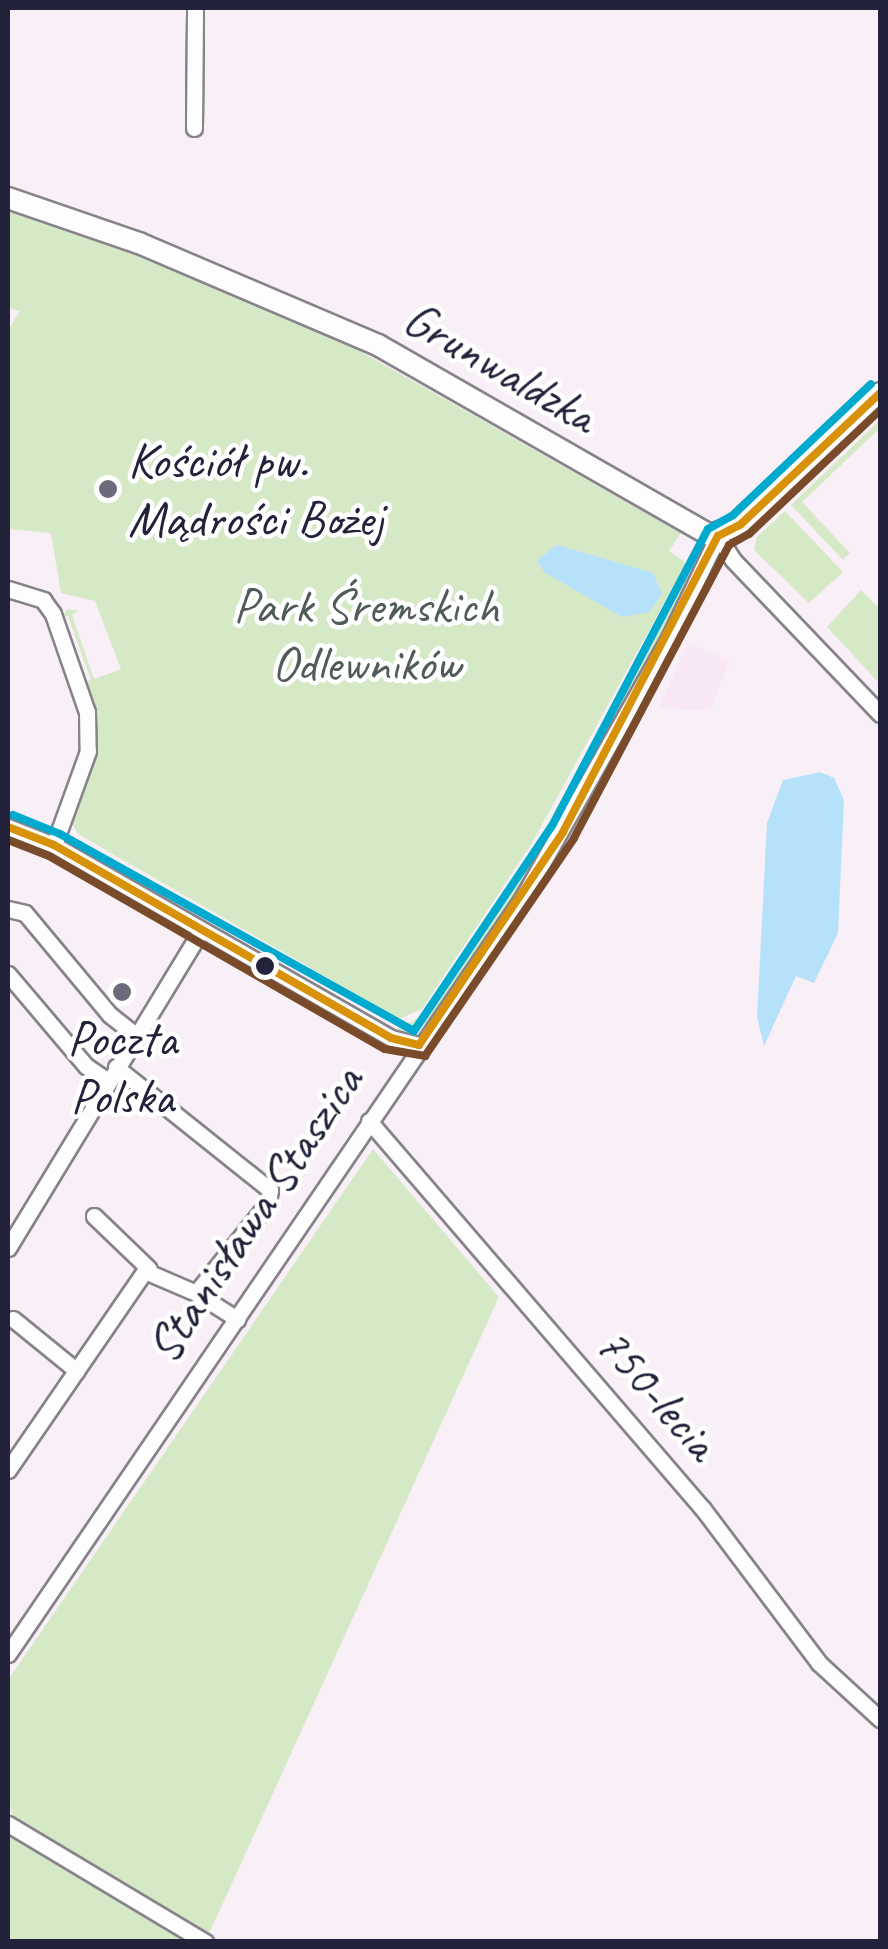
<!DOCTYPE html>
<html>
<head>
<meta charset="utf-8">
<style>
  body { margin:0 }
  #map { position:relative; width:888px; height:1949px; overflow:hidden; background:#f8f0f6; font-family:Caveat,sans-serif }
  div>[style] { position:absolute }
  .built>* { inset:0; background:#f8e8f5 }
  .green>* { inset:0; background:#d6e9c6 }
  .water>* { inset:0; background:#b6e1fa }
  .roads { filter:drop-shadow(2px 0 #87838b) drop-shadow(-2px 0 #87838b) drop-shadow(0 2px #87838b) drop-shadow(0 -2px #87838b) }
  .minor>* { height:15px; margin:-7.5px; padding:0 7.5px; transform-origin:7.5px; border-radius:7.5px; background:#fefdfe }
  .secondary>* { height:20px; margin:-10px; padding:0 10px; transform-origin:10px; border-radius:10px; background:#fefdfe }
  .bus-1>* { height:8px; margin:-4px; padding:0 4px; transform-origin:4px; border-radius:4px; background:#d79209 }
  .bus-2>* { height:8px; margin:-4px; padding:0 4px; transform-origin:4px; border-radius:4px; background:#7a4b2a }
  .bus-3>* { height:8px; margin:-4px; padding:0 4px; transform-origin:4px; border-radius:4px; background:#00a9ce }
  .dots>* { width:28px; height:28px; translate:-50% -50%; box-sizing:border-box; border:5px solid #fff; border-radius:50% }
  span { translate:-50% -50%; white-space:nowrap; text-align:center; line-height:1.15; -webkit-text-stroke:9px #fff; paint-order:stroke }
  .street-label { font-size:50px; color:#22223b }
  .poi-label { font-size:50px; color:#22223b }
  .left { translate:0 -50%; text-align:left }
  .park-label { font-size:50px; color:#505c59 }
  .frame { position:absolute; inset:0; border:10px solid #22223b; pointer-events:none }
</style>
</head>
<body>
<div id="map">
  <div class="built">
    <div style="clip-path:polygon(688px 644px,730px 660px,710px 711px,658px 708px)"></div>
  </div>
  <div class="green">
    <div style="clip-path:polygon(8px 210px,167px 263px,328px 333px,681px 533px,669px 551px,686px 563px,532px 843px,422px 1009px,399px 1019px,78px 834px,70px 819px,97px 737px,83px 683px,91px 680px,68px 616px,63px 617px,67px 609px,79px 611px,72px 615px,94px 679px,121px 669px,95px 601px,61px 593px,51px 533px,8px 529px,8px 330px,20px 311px,8px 308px)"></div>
    <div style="clip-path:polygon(879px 421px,880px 428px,802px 502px,850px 553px,843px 560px,791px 505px)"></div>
    <div style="clip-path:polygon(785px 511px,843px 572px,809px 603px,754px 550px,757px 537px)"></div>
    <div style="clip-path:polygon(685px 575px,693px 579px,514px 895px,428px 1022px,408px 1033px,393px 1031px,425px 1014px,536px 845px)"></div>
    <div style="clip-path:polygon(861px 590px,880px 609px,880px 684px,827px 627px)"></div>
    <div style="clip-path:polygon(373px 1149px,499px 1297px,208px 1936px,15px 1824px,8px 1798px,8px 1680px)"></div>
    <div style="clip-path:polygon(8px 1834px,189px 1941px,8px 1941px)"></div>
  </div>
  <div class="water">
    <div style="clip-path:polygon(557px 545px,653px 573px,662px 594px,649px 612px,622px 617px,544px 572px,537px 560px)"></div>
    <div style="clip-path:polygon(820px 772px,834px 778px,844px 800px,838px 933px,814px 983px,796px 976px,764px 1046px,757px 1017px,767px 823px,783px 780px)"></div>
  </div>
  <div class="roads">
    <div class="minor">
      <div style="left:194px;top:128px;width:120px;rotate:-89.5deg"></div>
      <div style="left:718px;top:536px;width:28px;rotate:58deg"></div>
      <div style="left:733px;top:560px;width:213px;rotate:46.3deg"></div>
      <div style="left:8px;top:589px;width:37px;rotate:17deg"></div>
      <div style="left:43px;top:600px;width:17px;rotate:54deg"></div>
      <div style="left:53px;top:614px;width:104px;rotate:70.9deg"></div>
      <div style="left:87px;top:712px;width:39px;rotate:89deg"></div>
      <div style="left:88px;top:751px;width:100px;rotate:109.9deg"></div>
      <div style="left:8px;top:827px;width:49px;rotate:21.4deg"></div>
      <div style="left:54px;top:845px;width:388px;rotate:29.8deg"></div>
      <div style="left:391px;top:1038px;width:29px;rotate:14deg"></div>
      <div style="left:8px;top:909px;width:17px;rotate:13deg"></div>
      <div style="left:25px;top:913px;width:133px;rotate:50.2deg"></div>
      <div style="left:110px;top:1015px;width:33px;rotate:38deg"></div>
      <div style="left:8px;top:974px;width:121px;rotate:49.7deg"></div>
      <div style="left:86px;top:1066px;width:27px;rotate:34deg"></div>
      <div style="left:116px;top:1067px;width:197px;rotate:38.6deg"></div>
      <div style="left:270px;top:1190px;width:13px;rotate:99deg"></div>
      <div style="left:268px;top:1203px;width:115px;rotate:128.7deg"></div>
      <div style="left:196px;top:1293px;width:49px;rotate:32.4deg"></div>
      <div style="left:369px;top:1121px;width:512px;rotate:49.28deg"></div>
      <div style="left:703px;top:1509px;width:193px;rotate:53deg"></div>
      <div style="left:819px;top:1663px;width:83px;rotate:42.6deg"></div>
      <div style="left:94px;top:1216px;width:76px;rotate:43.9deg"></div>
      <div style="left:8px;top:1248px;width:372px;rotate:-58.7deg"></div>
      <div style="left:13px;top:1319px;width:82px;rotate:39.1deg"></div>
      <div style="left:8px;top:1470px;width:242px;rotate:-55.5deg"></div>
      <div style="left:145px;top:1271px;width:56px;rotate:23.3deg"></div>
      <div style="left:8px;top:1654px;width:913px;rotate:-55.75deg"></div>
      <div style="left:522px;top:899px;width:302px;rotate:-60.6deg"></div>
      <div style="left:670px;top:636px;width:111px;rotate:-64.4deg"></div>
      <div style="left:8px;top:1824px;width:230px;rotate:30.9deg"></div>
    </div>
    <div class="secondary">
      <div style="left:8px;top:198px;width:139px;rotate:19deg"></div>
      <div style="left:139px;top:243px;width:260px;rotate:23.1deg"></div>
      <div style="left:378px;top:345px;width:383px;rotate:29.8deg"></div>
      <div style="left:710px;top:535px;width:32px;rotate:-18deg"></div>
      <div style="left:740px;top:525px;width:192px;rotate:-43.3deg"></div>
    </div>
  </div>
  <div class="bus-1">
    <div style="left:8px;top:827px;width:49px;rotate:21.4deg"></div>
    <div style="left:54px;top:845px;width:388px;rotate:29.8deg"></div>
    <div style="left:391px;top:1038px;width:29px;rotate:14deg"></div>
    <div style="left:419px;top:1045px;width:257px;rotate:-55.9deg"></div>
    <div style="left:563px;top:832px;width:334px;rotate:-62.4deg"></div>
    <div style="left:718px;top:536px;width:25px;rotate:-27deg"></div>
    <div style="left:740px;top:525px;width:192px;rotate:-43.3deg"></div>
  </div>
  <div class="bus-2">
    <div style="left:8px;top:840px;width:44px;rotate:21.3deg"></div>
    <div style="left:49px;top:856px;width:387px;rotate:29.9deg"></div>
    <div style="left:385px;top:1049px;width:41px;rotate:9.9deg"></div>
    <div style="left:425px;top:1056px;width:264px;rotate:-55.6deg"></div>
    <div style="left:574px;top:838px;width:331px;rotate:-62.1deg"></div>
    <div style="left:729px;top:545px;width:23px;rotate:-29deg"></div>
    <div style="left:749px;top:534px;width:180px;rotate:-43.4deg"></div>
  </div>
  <div class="bus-3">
    <div style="left:13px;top:815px;width:51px;rotate:22deg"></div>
    <div style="left:60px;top:834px;width:405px;rotate:29.1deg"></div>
    <div style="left:414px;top:1031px;width:247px;rotate:-56.1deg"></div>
    <div style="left:552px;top:826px;width:335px;rotate:-62.3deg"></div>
    <div style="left:708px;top:529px;width:29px;rotate:-29deg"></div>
    <div style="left:733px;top:515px;width:190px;rotate:-43.5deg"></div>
  </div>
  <div class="dots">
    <div style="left:108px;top:489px;background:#6d6a7c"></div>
    <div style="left:265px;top:966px;background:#22223b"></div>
    <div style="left:122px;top:992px;background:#6d6a7c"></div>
  </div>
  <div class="street-label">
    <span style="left:500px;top:367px;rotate:30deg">Grunwaldzka</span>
    <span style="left:254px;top:1214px;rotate:-56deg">Stanisława Staszica</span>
    <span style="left:657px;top:1393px;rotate:49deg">750-lecia</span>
  </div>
  <div class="poi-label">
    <span class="left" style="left:128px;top:489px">Kościół pw.<br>Mądrości Bożej</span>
    <span style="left:122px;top:1067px">Poczta<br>Polska</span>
  </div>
  <div class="park-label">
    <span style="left:366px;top:634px">Park Śremskich<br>Odlewników</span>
  </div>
  <div class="frame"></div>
</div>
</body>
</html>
